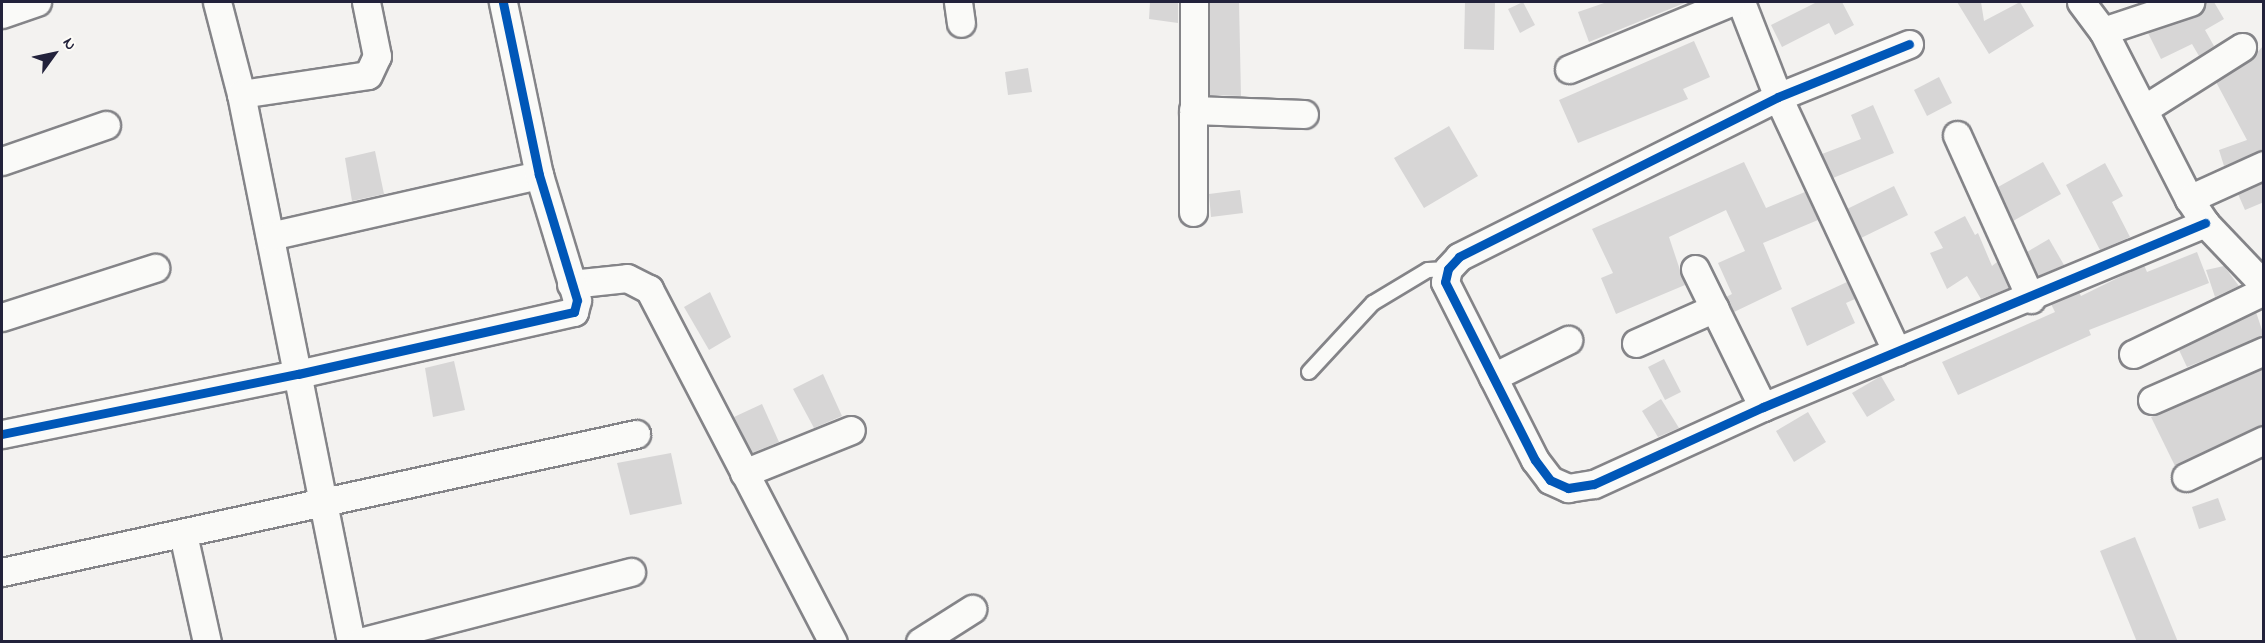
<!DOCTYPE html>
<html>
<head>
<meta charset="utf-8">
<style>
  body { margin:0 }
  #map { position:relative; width:2265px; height:643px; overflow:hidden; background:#f3f2f0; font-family:"Indie Flower",sans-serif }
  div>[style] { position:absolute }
  .building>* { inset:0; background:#d7d6d6 }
  .roads { filter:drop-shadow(2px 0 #848488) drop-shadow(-2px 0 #848488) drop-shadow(0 2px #848488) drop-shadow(0 -2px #848488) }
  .lane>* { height:14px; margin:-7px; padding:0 7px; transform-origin:7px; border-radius:7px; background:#fafaf8 }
  .street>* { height:27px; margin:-13.5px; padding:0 13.5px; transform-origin:13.5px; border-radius:13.5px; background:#fafaf8 }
  .cycleway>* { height:9px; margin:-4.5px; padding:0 4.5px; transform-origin:4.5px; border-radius:4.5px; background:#0057b8 }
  span { translate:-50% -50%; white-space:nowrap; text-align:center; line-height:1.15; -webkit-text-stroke:6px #fdfcf7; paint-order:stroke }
  .frame { position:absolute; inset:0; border:3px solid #22223b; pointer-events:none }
  .north { position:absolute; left:24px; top:24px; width:60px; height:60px; -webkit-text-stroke:4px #fdfcf7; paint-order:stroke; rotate:57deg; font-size:16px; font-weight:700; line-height:24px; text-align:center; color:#22223b }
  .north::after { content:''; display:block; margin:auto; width:21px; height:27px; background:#22223b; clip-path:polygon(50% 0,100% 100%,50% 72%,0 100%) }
</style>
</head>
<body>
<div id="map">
  <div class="building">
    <div style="clip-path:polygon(1150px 2px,1178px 2px,1178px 23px,1149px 19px)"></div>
    <div style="clip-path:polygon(1210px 2px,1239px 2px,1241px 96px,1210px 95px)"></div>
    <div style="clip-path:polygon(1465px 2px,1495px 2px,1494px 50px,1464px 49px)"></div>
    <div style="clip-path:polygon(1523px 2px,1535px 25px,1520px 33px,1508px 9px)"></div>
    <div style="clip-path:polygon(1607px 2px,1687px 2px,1589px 42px,1578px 12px)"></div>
    <div style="clip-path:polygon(1817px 2px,1842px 2px,1854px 25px,1835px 35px,1829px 23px,1782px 47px,1771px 25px)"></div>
    <div style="clip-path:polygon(1957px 2px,1981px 2px,1984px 21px,2020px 2px,2034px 26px,1989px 54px)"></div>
    <div style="clip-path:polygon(2205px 2px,2214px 2px,2224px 19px,2205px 30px,2214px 46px,2199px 56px,2192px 44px,2161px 59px,2148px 33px,2196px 17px,2202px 12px)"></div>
    <div style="clip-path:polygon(1694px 41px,1710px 77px,1683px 89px,1688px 99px,1578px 143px,1559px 100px)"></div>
    <div style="clip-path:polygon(2264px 45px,2264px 150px,2224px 166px,2219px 150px,2247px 140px,2216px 82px,2250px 60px)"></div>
    <div style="clip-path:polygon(1028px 68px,1032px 92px,1008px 95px,1005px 72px)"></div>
    <div style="clip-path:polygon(1939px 77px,1952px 103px,1927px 116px,1914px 90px)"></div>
    <div style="clip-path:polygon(1873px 105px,1894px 153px,1833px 178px,1822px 154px,1861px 139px,1851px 115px)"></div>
    <div style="clip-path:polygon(1449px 126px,1478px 176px,1424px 208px,1394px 158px)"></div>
    <div style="clip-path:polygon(375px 151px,384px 194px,352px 201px,345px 158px)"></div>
    <div style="clip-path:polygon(1744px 162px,1766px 208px,1805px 192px,1818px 220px,1763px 243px,1782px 289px,1734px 312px,1726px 297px,1732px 294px,1718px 263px,1745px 251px,1726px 210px,1669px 237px,1685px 285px,1616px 314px,1601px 278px,1613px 273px,1592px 229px)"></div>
    <div style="clip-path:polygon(2043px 162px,2061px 194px,2013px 221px,1998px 187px)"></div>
    <div style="clip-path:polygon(2105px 163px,2123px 196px,2112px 202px,2130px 237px,2100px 250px,2066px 185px)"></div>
    <div style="clip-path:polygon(2264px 183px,2264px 202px,2245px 210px,2238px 194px)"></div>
    <div style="clip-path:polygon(1894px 186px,1908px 215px,1861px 238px,1847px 209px)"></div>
    <div style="clip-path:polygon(1240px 190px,1243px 213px,1211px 217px,1209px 194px)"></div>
    <div style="clip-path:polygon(1965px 216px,1975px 235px,1978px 233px,1992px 266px,1997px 262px,2009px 288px,1981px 299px,1967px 276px,1947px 289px,1930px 253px,1943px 248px,1934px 232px)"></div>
    <div style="clip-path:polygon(2049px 239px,2064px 265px,2038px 276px,2027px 252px)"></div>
    <div style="clip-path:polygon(2197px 252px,2209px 283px,2089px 330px,2091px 335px,1958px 395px,1942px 362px,2055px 312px,2051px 304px,2079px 292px,2081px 296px,2144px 265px,2147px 272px)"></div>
    <div style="clip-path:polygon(2224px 266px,2239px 286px,2215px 297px,2206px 270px)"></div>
    <div style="clip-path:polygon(1847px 282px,1855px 299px,1846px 303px,1855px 323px,1807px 346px,1791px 308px)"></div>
    <div style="clip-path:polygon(710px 292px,731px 337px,709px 350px,684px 307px)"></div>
    <div style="clip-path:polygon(2256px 312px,2264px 336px,2187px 367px,2179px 350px)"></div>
    <div style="clip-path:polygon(1664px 359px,1681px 392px,1665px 400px,1648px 367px)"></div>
    <div style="clip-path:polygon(454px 361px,465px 410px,433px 417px,425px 368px)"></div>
    <div style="clip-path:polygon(2264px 368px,2264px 424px,2175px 466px,2151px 417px)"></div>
    <div style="clip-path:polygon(823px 374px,842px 416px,814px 428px,793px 389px)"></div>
    <div style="clip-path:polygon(1881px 376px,1895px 400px,1867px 417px,1852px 393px)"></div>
    <div style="clip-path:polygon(1661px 399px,1679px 428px,1658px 437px,1642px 411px)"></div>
    <div style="clip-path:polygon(762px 404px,779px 442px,752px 453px,734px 417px)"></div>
    <div style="clip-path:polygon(1808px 412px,1826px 442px,1794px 462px,1776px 431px)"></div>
    <div style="clip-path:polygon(671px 453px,682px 504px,630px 515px,617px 463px)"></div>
    <div style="clip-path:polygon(2218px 498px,2226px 520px,2199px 529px,2192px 507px)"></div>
    <div style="clip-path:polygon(2135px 537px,2178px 642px,2137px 642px,2100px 551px)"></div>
  </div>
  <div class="roads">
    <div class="lane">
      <div style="left:1309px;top:372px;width:94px;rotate:-47.2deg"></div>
      <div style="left:1373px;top:303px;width:64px;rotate:-31deg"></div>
      <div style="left:1428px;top:270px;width:20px;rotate:-3deg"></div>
    </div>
    <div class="street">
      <div style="left:217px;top:2px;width:95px;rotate:75.4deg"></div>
      <div style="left:241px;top:94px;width:559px;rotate:78.65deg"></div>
      <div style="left:958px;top:2px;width:21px;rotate:82deg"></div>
      <div style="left:1741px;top:2px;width:102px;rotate:68.7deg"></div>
      <div style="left:1778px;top:97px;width:281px;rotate:65deg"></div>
      <div style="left:2081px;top:2px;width:36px;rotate:53deg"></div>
      <div style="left:2103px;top:31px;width:189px;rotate:62.9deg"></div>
      <div style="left:2189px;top:199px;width:29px;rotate:56deg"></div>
      <div style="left:2205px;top:223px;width:86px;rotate:46.4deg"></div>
      <div style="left:2px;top:14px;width:37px;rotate:-19deg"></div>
      <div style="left:2103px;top:31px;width:92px;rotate:-18.4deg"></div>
      <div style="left:1909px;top:44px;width:141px;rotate:158deg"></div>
      <div style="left:1778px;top:97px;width:357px;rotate:153.4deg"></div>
      <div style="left:1459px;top:257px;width:16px;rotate:133deg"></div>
      <div style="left:1448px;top:269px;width:13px;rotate:103deg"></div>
      <div style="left:1445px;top:282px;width:199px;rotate:63.2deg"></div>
      <div style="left:1535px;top:460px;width:25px;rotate:53deg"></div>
      <div style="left:1550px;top:480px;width:20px;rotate:24deg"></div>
      <div style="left:1568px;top:488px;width:26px;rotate:-9deg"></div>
      <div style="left:1594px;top:484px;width:186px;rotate:-24.5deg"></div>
      <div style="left:1763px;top:407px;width:479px;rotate:-22.6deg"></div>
      <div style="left:1569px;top:69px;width:175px;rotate:-22.5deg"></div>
      <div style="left:241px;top:94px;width:128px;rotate:-8.5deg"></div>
      <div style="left:368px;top:75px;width:21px;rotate:-65deg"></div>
      <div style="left:377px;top:56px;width:55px;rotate:-101.5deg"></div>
      <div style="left:2144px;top:109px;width:116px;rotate:-32.3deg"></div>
      <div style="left:1193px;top:110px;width:111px;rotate:2.1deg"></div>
      <div style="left:1957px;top:135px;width:180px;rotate:65.7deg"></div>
      <div style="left:2px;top:161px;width:110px;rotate:-19.1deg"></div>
      <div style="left:2189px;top:199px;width:82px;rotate:-24.4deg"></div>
      <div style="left:1193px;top:212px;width:210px;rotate:-89.7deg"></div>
      <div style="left:270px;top:236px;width:276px;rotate:-12.8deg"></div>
      <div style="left:1695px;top:269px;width:154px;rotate:63.8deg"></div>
      <div style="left:571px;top:284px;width:56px;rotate:-6.1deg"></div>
      <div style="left:627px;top:278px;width:25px;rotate:27deg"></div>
      <div style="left:649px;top:289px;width:398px;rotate:62.5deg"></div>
      <div style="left:2px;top:317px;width:161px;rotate:-17.8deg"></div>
      <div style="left:1636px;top:343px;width:86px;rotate:-23.9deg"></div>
      <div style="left:2133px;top:354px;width:145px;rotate:-25.7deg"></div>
      <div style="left:1493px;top:377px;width:84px;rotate:-26.3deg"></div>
      <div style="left:2152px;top:400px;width:122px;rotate:-23.6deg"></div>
      <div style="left:2px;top:434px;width:302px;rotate:-11.5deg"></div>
      <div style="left:298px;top:374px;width:283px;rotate:-12.7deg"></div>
      <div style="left:574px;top:312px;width:12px;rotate:-76deg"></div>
      <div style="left:577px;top:300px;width:131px;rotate:-106.9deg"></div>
      <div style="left:539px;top:175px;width:177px;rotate:-101.8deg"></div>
      <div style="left:744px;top:473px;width:115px;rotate:-21.9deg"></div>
      <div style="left:2186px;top:477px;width:86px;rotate:-25.4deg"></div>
      <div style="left:183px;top:534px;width:111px;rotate:77.5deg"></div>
      <div style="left:2px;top:572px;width:649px;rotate:-12.28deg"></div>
      <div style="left:360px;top:642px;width:280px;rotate:-14.5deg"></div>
      <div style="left:920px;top:642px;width:62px;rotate:-32.4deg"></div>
    </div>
  </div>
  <div class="cycleway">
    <div style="left:1909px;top:44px;width:141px;rotate:158deg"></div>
    <div style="left:1778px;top:97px;width:357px;rotate:153.4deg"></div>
    <div style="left:1459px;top:257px;width:16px;rotate:133deg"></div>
    <div style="left:1448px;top:269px;width:13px;rotate:103deg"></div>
    <div style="left:1445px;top:282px;width:199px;rotate:63.2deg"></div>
    <div style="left:1535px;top:460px;width:25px;rotate:53deg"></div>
    <div style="left:1550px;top:480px;width:20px;rotate:24deg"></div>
    <div style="left:1568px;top:488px;width:26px;rotate:-9deg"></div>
    <div style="left:1594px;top:484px;width:186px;rotate:-24.5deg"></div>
    <div style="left:1763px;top:407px;width:479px;rotate:-22.6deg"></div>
    <div style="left:2px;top:434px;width:302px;rotate:-11.5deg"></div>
    <div style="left:298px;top:374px;width:283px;rotate:-12.7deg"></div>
    <div style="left:574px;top:312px;width:12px;rotate:-76deg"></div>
    <div style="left:577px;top:300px;width:131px;rotate:-106.9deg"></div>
    <div style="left:539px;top:175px;width:177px;rotate:-101.8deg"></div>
  </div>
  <div class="frame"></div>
  <div class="north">N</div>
</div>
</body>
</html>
